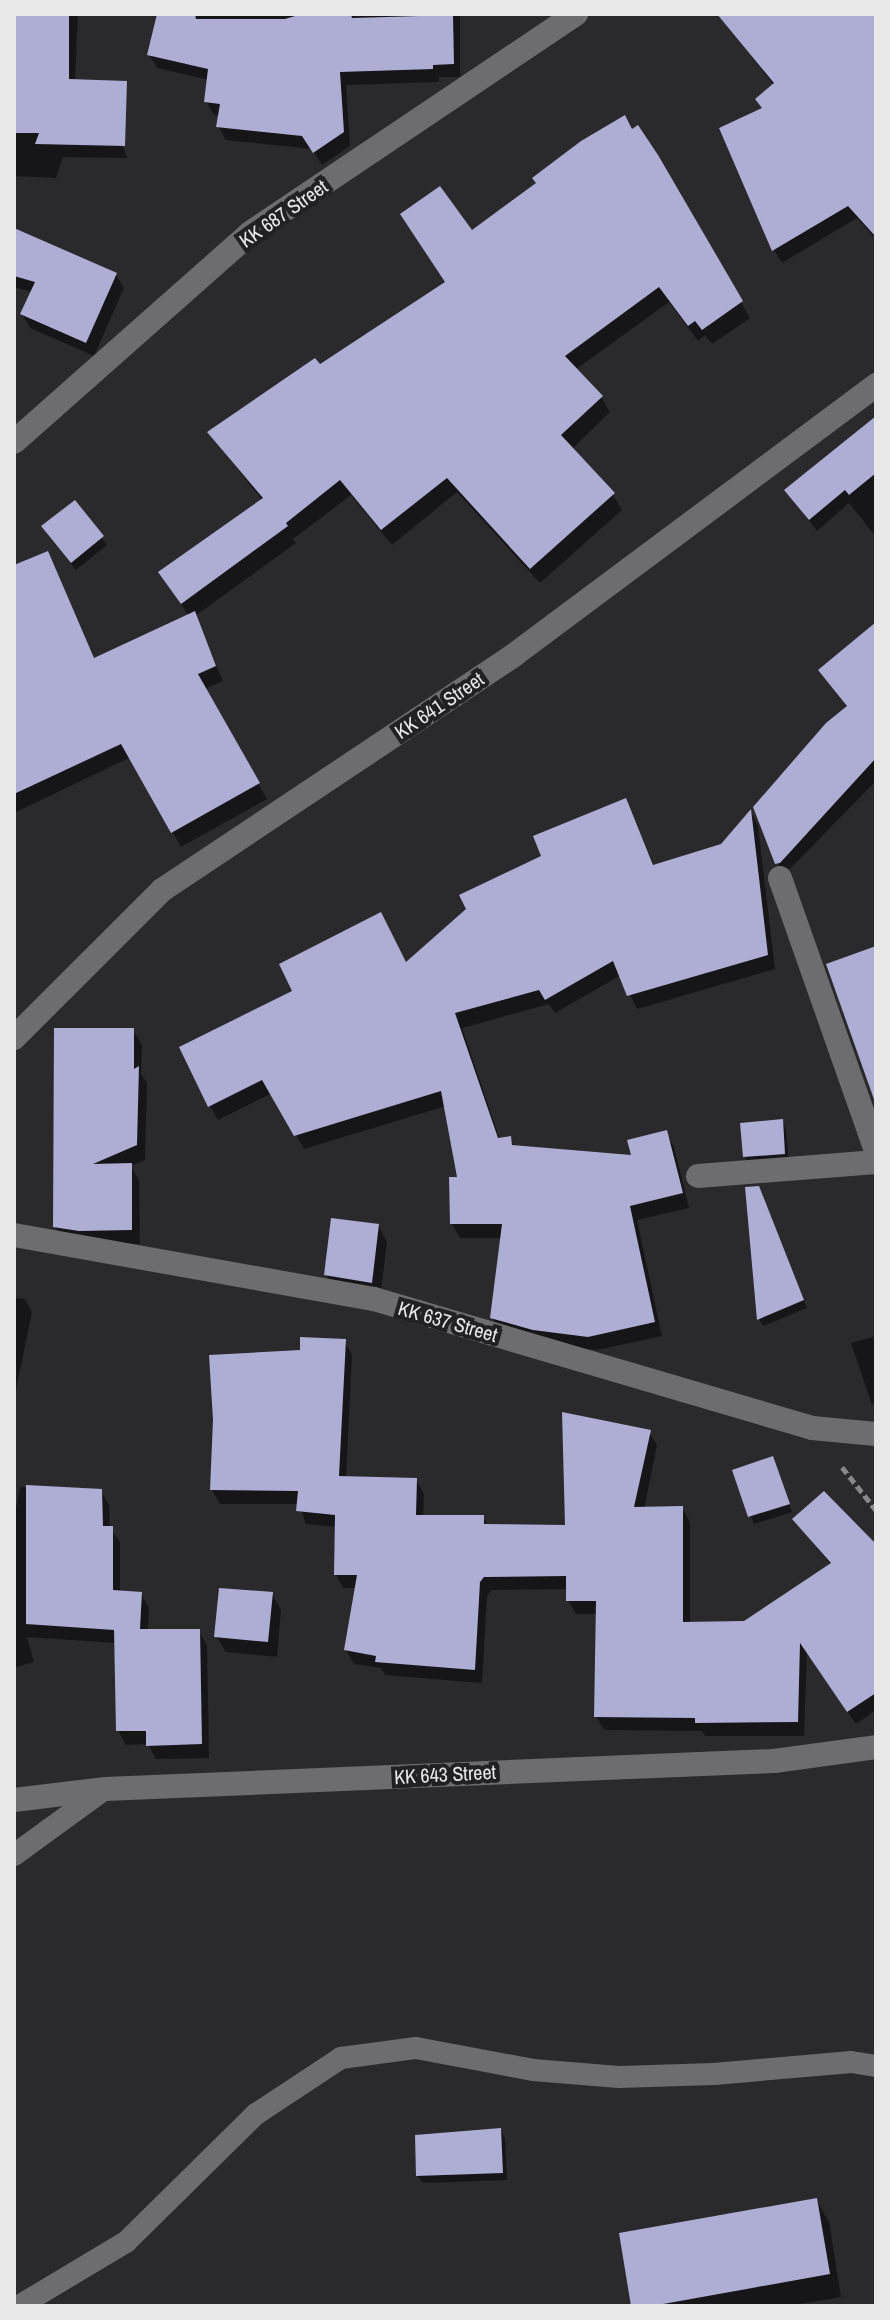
<!DOCTYPE html>
<html>
<head>
<meta charset="utf-8">
<style>
  body { margin:0 }
  #map { position:relative; width:890px; height:2320px; overflow:hidden; background:#2a2a2d; font-family:"Archivo Narrow",sans-serif }
  div>[style] { position:absolute }
  .shadow>* { inset:0; background:#0007 }
  .building>* { inset:0; background:#aeadd4 }
  .path>* { height:5px; margin-top:-2.5px; transform-origin:0; background:repeating-linear-gradient(90deg,#878789 0 8px,transparent 0 12px) }
  .lane>* { height:22px; margin:-11px; padding:0 11px; transform-origin:11px; border-radius:11px; background:#6d6d70 }
  .street>* { height:24px; margin:-12px; padding:0 12px; transform-origin:12px; border-radius:12px; background:#6d6d70 }
  span { translate:-50% -50%; white-space:nowrap; text-align:center; line-height:1.15; -webkit-text-stroke:8px #212123; paint-order:stroke }
  .street-label { font-size:20px; color:#e8e8e9 }
  .frame { position:absolute; inset:0; border:16px solid #e8e8e9; pointer-events:none }
</style>
</head>
<body>
<div id="map">
  <div class="shadow">
    <div style="clip-path:polygon(14px 14px,78px 14px,75px 81px,106px 95px,127px 158px,63px 157px,56px 178px,14px 176px)"></div>
    <div style="clip-path:polygon(159px 14px,460px 14px,460px 77px,439px 77px,439px 82px,346px 85px,350px 146px,322px 165px,312px 149px,226px 140px,218px 126px,220px 116px,214px 115px,206px 101px,209px 80px,157px 68px,149px 54px)"></div>
    <div style="clip-path:polygon(718px 14px,876px 14px,876px 239px,857px 218px,782px 263px,774px 250px,763px 110px,774px 85px)"></div>
    <div style="clip-path:polygon(632px 131px,656px 156px,750px 318px,712px 344px,705px 335px,698px 341px,669px 302px,575px 370px,601px 397px,610px 412px,572px 449px,613px 495px,622px 510px,540px 583px,457px 492px,392px 545px,351px 495px,293px 539px,296px 543px,195px 616px,223px 681px,205px 689px,267px 799px,181px 847px,131px 757px,14px 813px,14px 567px,47px 553px,95px 660px,188px 615px,161px 573px,263px 501px,209px 433px,447px 283px,472px 233px)"></div>
    <div style="clip-path:polygon(14px 230px,116px 275px,124px 288px,94px 356px,30px 328px,22px 314px,32px 292px,14px 287px)"></div>
    <div style="clip-path:polygon(876px 419px,876px 537px,849px 503px,817px 531px,786px 490px)"></div>
    <div style="clip-path:polygon(75px 502px,107px 545px,76px 570px,48px 535px)"></div>
    <div style="clip-path:polygon(876px 625px,876px 781px,784px 875px,777px 863px,848px 708px,820px 671px)"></div>
    <div style="clip-path:polygon(625px 800px,655px 867px,722px 845px,751px 813px,758px 826px,775px 969px,637px 1009px,621px 975px,555px 1013px,549px 1004px,462px 1028px,500px 1140px,510px 1138px,515px 1147px,634px 1158px,666px 1133px,674px 1147px,689px 1208px,637px 1220px,662px 1336px,597px 1350px,542px 1344px,501px 1332px,492px 1317px,502px 1238px,460px 1238px,452px 1224px,460px 1179px,446px 1106px,304px 1149px,272px 1093px,218px 1120px,210px 1106px,406px 965px,543px 856px)"></div>
    <div style="clip-path:polygon(133px 1030px,142px 1045px,141px 1074px,147px 1083px,145px 1160px,131px 1166px,139px 1180px,140px 1244px,89px 1246px,64px 1241px,55px 1226px)"></div>
    <div style="clip-path:polygon(782px 1121px,786px 1129px,789px 1162px,749px 1165px,745px 1157px)"></div>
    <div style="clip-path:polygon(762px 1196px,807px 1308px,763px 1326px,759px 1319px)"></div>
    <div style="clip-path:polygon(378px 1225px,387px 1242px,380px 1299px,335px 1291px,326px 1274px)"></div>
    <div style="clip-path:polygon(14px 1298px,25px 1299px,32px 1312px,14px 1400px)"></div>
    <div style="clip-path:polygon(876px 1336px,876px 1404px,872px 1405px,851px 1343px)"></div>
    <div style="clip-path:polygon(344px 1341px,352px 1355px,346px 1478px,416px 1480px,424px 1494px,423px 1517px,483px 1517px,488px 1526px,567px 1527px,649px 1432px,657px 1445px,644px 1509px,682px 1508px,690px 1522px,690px 1624px,745px 1623px,831px 1565px,794px 1519px,876px 1571px,876px 1710px,856px 1724px,807px 1652px,804px 1736px,705px 1736px,702px 1731px,604px 1730px,596px 1716px,598px 1614px,576px 1614px,568px 1600px,568px 1589px,491px 1590px,487px 1596px,482px 1683px,385px 1675px,381px 1668px,354px 1664px,346px 1650px,357px 1588px,343px 1588px,336px 1575px,337px 1527px,306px 1524px,299px 1504px,220px 1504px,212px 1490px,302px 1352px)"></div>
    <div style="clip-path:polygon(772px 1458px,792px 1512px,754px 1524px,734px 1472px)"></div>
    <div style="clip-path:polygon(20px 1487px,101px 1491px,109px 1505px,110px 1528px,120px 1542px,120px 1592px,141px 1594px,149px 1608px,148px 1631px,199px 1631px,207px 1645px,209px 1758px,156px 1759px,148px 1744px,126px 1745px,118px 1730px,116px 1643px,27px 1637px,34px 1662px,14px 1668px,14px 1519px)"></div>
    <div style="clip-path:polygon(272px 1594px,281px 1610px,277px 1657px,226px 1652px,216px 1636px)"></div>
    <div style="clip-path:polygon(500px 2130px,505px 2138px,507px 2180px,423px 2183px,418px 2176px)"></div>
    <div style="clip-path:polygon(816px 2200px,829px 2222px,841px 2297px,789px 2306px,633px 2306px)"></div>
  </div>
  <div class="building">
    <div style="clip-path:polygon(14px 14px,69px 14px,69px 79px,127px 81px,125px 146px,35px 144px,39px 133px,14px 133px)"></div>
    <div style="clip-path:polygon(157px 14px,195px 14px,196px 19px,285px 19px,302px 14px,351px 14px,352px 18px,453px 15px,454px 64px,433px 65px,433px 69px,340px 72px,344px 132px,313px 153px,302px 136px,216px 127px,220px 104px,204px 102px,208px 69px,147px 55px)"></div>
    <div style="clip-path:polygon(717px 14px,876px 14px,876px 237px,848px 206px,772px 251px,719px 128px,762px 108px,755px 99px,774px 83px)"></div>
    <div style="clip-path:polygon(625px 115px,632px 129px,638px 125px,658px 155px,743px 301px,702px 330px,695px 321px,688px 326px,659px 287px,565px 356px,603px 396px,561px 435px,615px 493px,530px 569px,447px 478px,381px 530px,340px 480px,286px 523px,288px 526px,181px 604px,158px 572px,263px 498px,207px 432px,315px 358px,320px 364px,445px 282px,400px 214px,440px 186px,472px 230px,536px 183px,532px 178px,581px 141px)"></div>
    <div style="clip-path:polygon(14px 228px,117px 273px,86px 343px,20px 314px,35px 282px,14px 276px)"></div>
    <div style="clip-path:polygon(876px 416px,876px 473px,849px 495px,845px 490px,809px 520px,784px 490px)"></div>
    <div style="clip-path:polygon(75px 500px,104px 536px,71px 563px,41px 526px)"></div>
    <div style="clip-path:polygon(48px 551px,94px 658px,195px 611px,216px 666px,198px 674px,260px 783px,171px 833px,121px 744px,14px 794px,14px 565px)"></div>
    <div style="clip-path:polygon(876px 622px,876px 758px,780px 863px,775px 864px,753px 807px,826px 723px,847px 706px,818px 670px)"></div>
    <div style="clip-path:polygon(626px 798px,653px 865px,721px 844px,751px 809px,768px 955px,627px 996px,613px 961px,545px 1000px,539px 990px,455px 1013px,498px 1138px,511px 1136px,512px 1145px,631px 1155px,627px 1140px,667px 1130px,683px 1193px,630px 1206px,655px 1322px,588px 1337px,533px 1330px,490px 1318px,502px 1224px,450px 1224px,449px 1177px,457px 1177px,441px 1091px,294px 1136px,262px 1080px,208px 1107px,179px 1047px,292px 991px,279px 964px,381px 912px,406px 962px,466px 909px,459px 895px,541px 856px,533px 836px)"></div>
    <div style="clip-path:polygon(876px 946px,876px 1105px,826px 964px)"></div>
    <div style="clip-path:polygon(54px 1028px,134px 1028px,134px 1069px,139px 1066px,137px 1145px,93px 1164px,132px 1163px,132px 1230px,79px 1231px,53px 1227px)"></div>
    <div style="clip-path:polygon(783px 1119px,785px 1154px,743px 1157px,740px 1123px)"></div>
    <div style="clip-path:polygon(759px 1186px,804px 1300px,757px 1320px,745px 1187px)"></div>
    <div style="clip-path:polygon(331px 1218px,379px 1224px,372px 1283px,324px 1275px)"></div>
    <div style="clip-path:polygon(300px 1337px,346px 1339px,339px 1476px,417px 1478px,416px 1515px,484px 1515px,484px 1524px,565px 1525px,562px 1412px,651px 1430px,634px 1507px,683px 1506px,683px 1622px,744px 1621px,831px 1563px,792px 1519px,824px 1491px,876px 1544px,876px 1693px,847px 1712px,800px 1643px,798px 1722px,695px 1723px,695px 1718px,594px 1717px,596px 1601px,566px 1601px,566px 1576px,484px 1577px,480px 1582px,475px 1670px,375px 1662px,376px 1656px,344px 1650px,357px 1575px,334px 1575px,335px 1515px,296px 1511px,298px 1491px,210px 1490px,213px 1420px,209px 1355px,300px 1350px)"></div>
    <div style="clip-path:polygon(773px 1456px,790px 1504px,748px 1517px,732px 1470px)"></div>
    <div style="clip-path:polygon(26px 1485px,102px 1489px,103px 1526px,113px 1526px,113px 1590px,142px 1592px,140px 1629px,200px 1629px,202px 1744px,146px 1746px,146px 1731px,116px 1731px,114px 1630px,26px 1624px)"></div>
    <div style="clip-path:polygon(219px 1588px,273px 1592px,268px 1642px,214px 1637px)"></div>
    <div style="clip-path:polygon(501px 2128px,503px 2173px,416px 2176px,415px 2135px)"></div>
    <div style="clip-path:polygon(817px 2198px,830px 2274px,652px 2306px,631px 2306px,619px 2233px)"></div>
  </div>
  <div class="path">
    <div style="left:842px;top:1467px;width:55px;rotate:51.7deg"></div>
  </div>
  <div class="lane">
    <div style="left:14px;top:1855px;width:112px;rotate:-36deg"></div>
    <div style="left:19px;top:2306px;width:125px;rotate:-30.9deg"></div>
    <div style="left:126px;top:2242px;width:182px;rotate:-44.6deg"></div>
    <div style="left:256px;top:2114px;width:102px;rotate:-33.4deg"></div>
    <div style="left:341px;top:2058px;width:76px;rotate:-7.6deg"></div>
    <div style="left:416px;top:2048px;width:119px;rotate:10.6deg"></div>
    <div style="left:533px;top:2070px;width:86px;rotate:4.7deg"></div>
    <div style="left:619px;top:2077px;width:95px;rotate:-1.8deg"></div>
    <div style="left:714px;top:2074px;width:138px;rotate:-5deg"></div>
    <div style="left:851px;top:2062px;width:25px;rotate:9deg"></div>
  </div>
  <div class="street">
    <div style="left:14px;top:442px;width:315px;rotate:-41.5deg"></div>
    <div style="left:250px;top:233px;width:393px;rotate:-33.9deg"></div>
    <div style="left:780px;top:878px;width:288px;rotate:70.6deg"></div>
    <div style="left:14px;top:1038px;width:209px;rotate:-45deg"></div>
    <div style="left:162px;top:890px;width:423px;rotate:-33.7deg"></div>
    <div style="left:514px;top:655px;width:452px;rotate:-36.7deg"></div>
    <div style="left:698px;top:1176px;width:179px;rotate:-4.5deg"></div>
    <div style="left:14px;top:1235px;width:366px;rotate:10.1deg"></div>
    <div style="left:374px;top:1299px;width:457px;rotate:16.4deg"></div>
    <div style="left:812px;top:1428px;width:64px;rotate:5.4deg"></div>
    <div style="left:14px;top:1800px;width:92px;rotate:-6.9deg"></div>
    <div style="left:105px;top:1789px;width:670px;rotate:-2.4deg"></div>
    <div style="left:774px;top:1761px;width:103px;rotate:-7.8deg"></div>
  </div>
  <div class="street-label">
    <span style="left:283px;top:213px;rotate:-35deg">KK 687 Street</span>
    <span style="left:439px;top:705px;rotate:-34deg">KK 641 Street</span>
    <span style="left:448px;top:1321px;rotate:16deg">KK 637 Street</span>
    <span style="left:445px;top:1774px;rotate:-3deg">KK 643 Street</span>
  </div>
  <div class="frame"></div>
</div>
</body>
</html>
